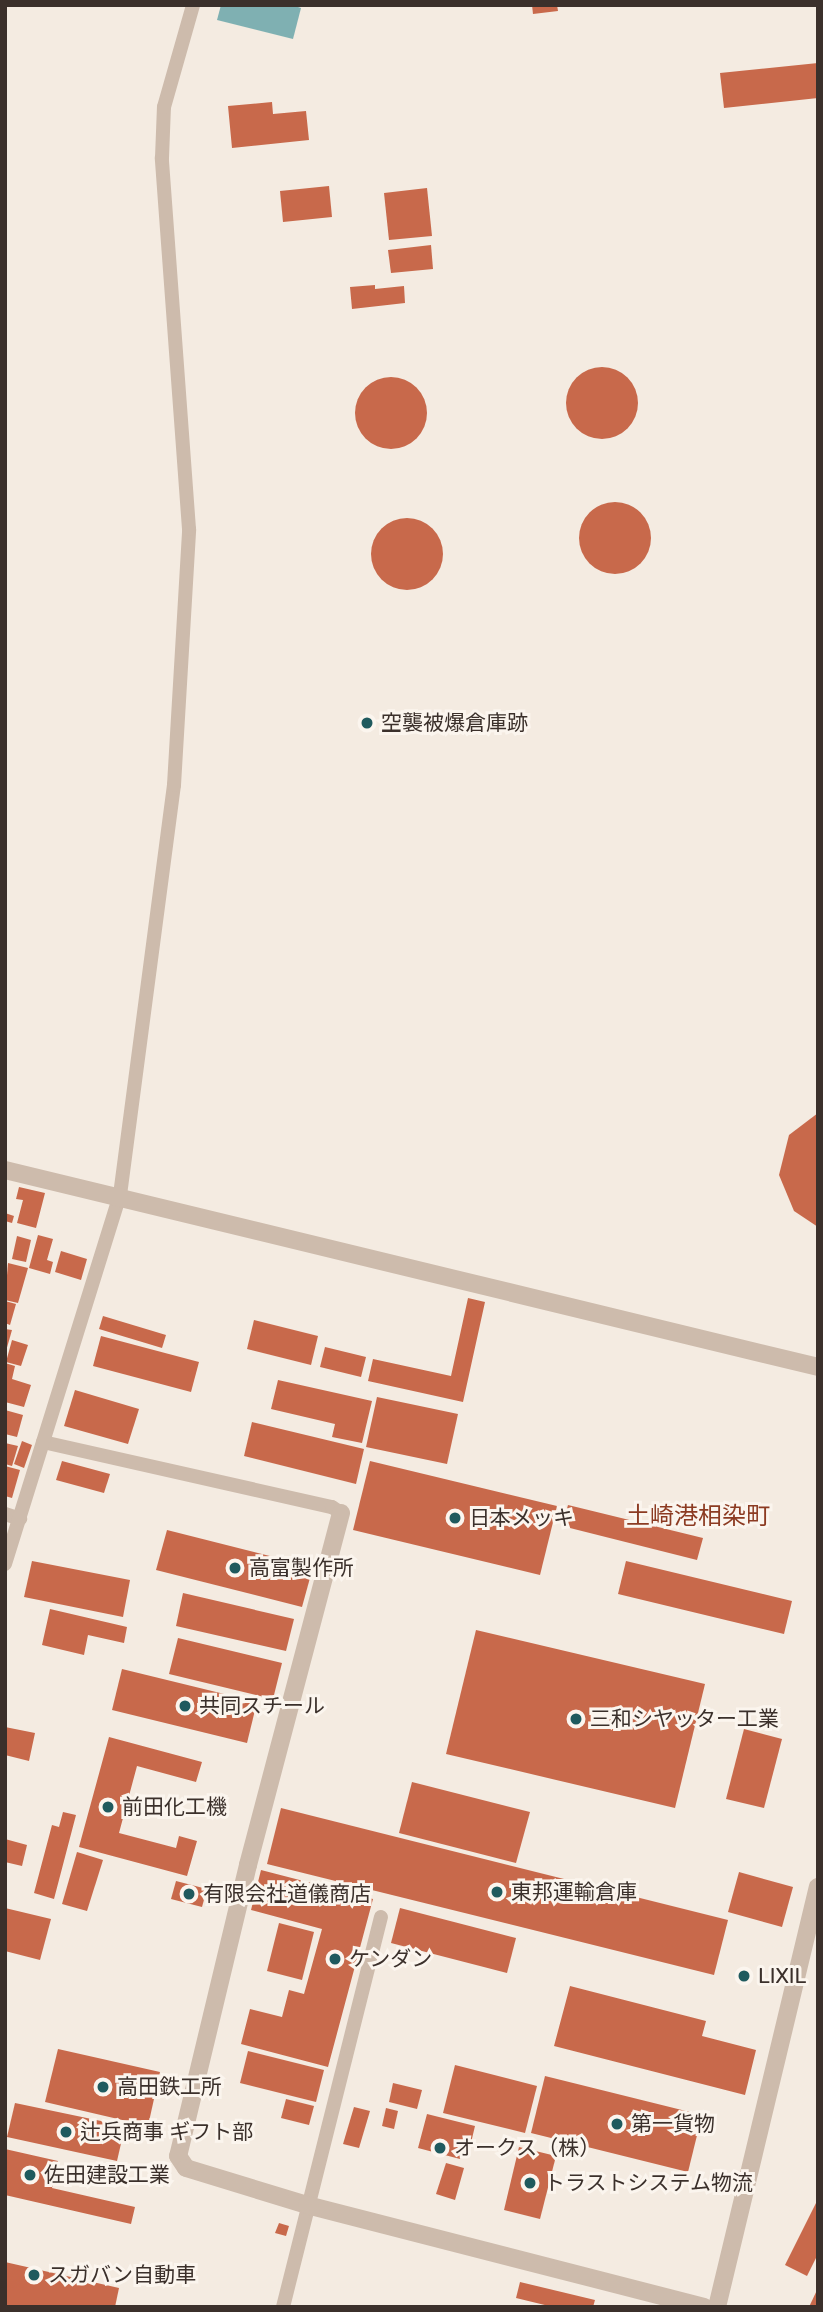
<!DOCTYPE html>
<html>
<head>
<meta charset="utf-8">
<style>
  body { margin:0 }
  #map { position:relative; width:823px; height:2312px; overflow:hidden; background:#f4ebe1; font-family:Rubik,"Noto Sans JP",sans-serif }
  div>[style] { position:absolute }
  .water>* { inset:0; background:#7fb0b2 }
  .building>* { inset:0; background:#c8694b }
  .round { border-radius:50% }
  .minor>* { height:14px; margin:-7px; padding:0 7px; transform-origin:7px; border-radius:7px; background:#cdbbac }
  .tertiary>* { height:18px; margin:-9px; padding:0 9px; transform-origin:9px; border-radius:9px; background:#cdbbac }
  .dots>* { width:19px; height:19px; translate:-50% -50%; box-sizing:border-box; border:4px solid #fbf5ee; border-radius:50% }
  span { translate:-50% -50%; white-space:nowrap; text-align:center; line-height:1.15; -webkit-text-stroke:6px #fbf5ee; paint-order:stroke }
  .poi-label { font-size:21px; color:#3b302b }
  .left { translate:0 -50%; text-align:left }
  .quarter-label { font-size:24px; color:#8c3b22 }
  .frame { position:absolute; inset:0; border:7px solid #3b302b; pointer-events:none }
</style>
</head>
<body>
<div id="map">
  <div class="water">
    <div style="clip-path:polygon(221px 5px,292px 5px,301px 8px,293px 39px,217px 20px)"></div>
  </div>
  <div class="building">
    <div style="clip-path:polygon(532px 5px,557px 5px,558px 11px,533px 14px)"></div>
    <div style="clip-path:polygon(818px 63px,818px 98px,724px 108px,720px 73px)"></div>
    <div style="clip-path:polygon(272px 102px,273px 114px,306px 111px,309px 140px,232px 148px,228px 106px)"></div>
    <div style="clip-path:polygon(329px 186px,332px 217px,283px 222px,280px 191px)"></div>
    <div style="clip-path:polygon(427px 188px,432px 236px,389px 240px,384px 193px)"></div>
    <div style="clip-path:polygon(431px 245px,433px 269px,391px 273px,388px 250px)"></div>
    <div style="clip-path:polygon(375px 285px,375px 289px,404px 286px,405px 303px,352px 309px,350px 287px)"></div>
    <div class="round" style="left:566px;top:367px;width:72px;height:72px"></div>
    <div class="round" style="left:355px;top:377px;width:72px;height:72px"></div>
    <div class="round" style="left:579px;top:502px;width:72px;height:72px"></div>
    <div class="round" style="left:371px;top:518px;width:72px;height:72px"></div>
    <div style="clip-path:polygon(818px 1113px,818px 1227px,794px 1211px,779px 1175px,789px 1135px)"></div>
    <div style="clip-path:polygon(19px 1187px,45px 1193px,36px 1228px,17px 1223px,23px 1200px,16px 1199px)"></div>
    <div style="clip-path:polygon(5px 1213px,14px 1216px,12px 1223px,5px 1221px)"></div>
    <div style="clip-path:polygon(38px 1235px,53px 1239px,47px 1260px,53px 1262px,50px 1274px,29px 1268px)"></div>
    <div style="clip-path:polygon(17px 1236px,31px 1240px,26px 1262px,12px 1259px)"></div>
    <div style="clip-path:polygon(61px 1251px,87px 1259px,81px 1280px,55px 1272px)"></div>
    <div style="clip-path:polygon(8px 1263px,28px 1268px,18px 1303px,5px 1300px)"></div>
    <div style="clip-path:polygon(468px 1298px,485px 1302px,463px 1402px,368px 1381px,373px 1359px,451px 1376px)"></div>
    <div style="clip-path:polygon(5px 1301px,16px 1304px,10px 1325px,5px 1323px)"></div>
    <div style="clip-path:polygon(103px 1316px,166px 1335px,162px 1348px,99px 1329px)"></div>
    <div style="clip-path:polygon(254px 1320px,318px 1336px,311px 1365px,247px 1349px)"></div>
    <div style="clip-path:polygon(5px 1329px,12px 1330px,6px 1351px,5px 1351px)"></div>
    <div style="clip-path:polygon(101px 1336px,199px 1362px,191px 1392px,93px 1366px)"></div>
    <div style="clip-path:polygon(12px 1340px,28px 1345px,21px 1366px,6px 1362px)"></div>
    <div style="clip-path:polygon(325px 1347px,366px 1357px,361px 1377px,320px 1367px)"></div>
    <div style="clip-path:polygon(5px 1363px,15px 1366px,12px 1379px,31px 1385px,24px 1407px,5px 1402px)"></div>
    <div style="clip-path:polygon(278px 1380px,372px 1401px,362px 1443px,332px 1437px,335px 1424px,271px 1409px)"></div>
    <div style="clip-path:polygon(75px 1390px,139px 1409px,128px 1444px,64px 1426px)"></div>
    <div style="clip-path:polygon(377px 1397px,458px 1414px,447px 1464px,366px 1447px)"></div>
    <div style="clip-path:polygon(5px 1410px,23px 1415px,17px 1437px,5px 1434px)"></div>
    <div style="clip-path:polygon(252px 1422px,364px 1449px,356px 1484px,244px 1456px)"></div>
    <div style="clip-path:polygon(22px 1441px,32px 1445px,24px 1468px,14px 1464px)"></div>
    <div style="clip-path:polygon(5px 1443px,18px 1446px,12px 1466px,5px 1464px)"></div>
    <div style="clip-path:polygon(62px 1461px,110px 1474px,104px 1493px,56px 1480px)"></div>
    <div style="clip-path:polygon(370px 1461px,557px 1506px,540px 1575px,353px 1530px)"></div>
    <div style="clip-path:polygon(5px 1466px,20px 1470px,12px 1498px,5px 1496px)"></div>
    <div style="clip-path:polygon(568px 1505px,703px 1538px,697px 1560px,562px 1526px)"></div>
    <div style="clip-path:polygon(167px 1530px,313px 1567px,302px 1607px,156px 1570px)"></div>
    <div style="clip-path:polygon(32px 1561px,130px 1580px,123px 1617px,24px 1597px)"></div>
    <div style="clip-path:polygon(626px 1561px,792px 1601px,784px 1634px,618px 1594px)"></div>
    <div style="clip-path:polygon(183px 1593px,294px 1619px,286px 1651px,176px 1626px)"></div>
    <div style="clip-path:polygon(50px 1609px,127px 1627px,124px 1643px,88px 1635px,84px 1655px,42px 1645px)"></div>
    <div style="clip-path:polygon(476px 1630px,705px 1684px,675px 1808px,446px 1754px)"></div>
    <div style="clip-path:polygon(178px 1638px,282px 1663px,273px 1699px,169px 1674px)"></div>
    <div style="clip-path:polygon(122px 1669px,257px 1702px,247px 1743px,112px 1710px)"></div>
    <div style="clip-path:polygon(5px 1727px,35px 1733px,29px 1761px,5px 1755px)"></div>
    <div style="clip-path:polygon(744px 1729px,782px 1739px,764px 1808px,726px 1799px)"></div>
    <div style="clip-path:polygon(109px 1737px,202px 1762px,196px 1782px,137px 1766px,119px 1833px,176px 1848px,179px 1836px,197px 1841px,187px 1876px,79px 1847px)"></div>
    <div style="clip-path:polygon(412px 1782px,530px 1812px,516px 1863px,399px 1833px)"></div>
    <div style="clip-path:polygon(281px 1808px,728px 1920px,714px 1975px,267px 1864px)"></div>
    <div style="clip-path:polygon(63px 1812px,76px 1815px,54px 1899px,34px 1893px,52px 1825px,59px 1827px)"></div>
    <div style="clip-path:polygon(5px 1839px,27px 1845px,22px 1866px,5px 1862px)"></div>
    <div style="clip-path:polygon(77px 1852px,103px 1860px,87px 1911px,62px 1904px)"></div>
    <div style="clip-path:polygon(261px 1870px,373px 1899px,328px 2067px,241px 2044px,250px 2009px,282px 2017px,289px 1990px,304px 1994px,322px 1929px,251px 1910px)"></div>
    <div style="clip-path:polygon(739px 1872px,793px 1887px,782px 1927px,728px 1912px)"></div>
    <div style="clip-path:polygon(176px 1881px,207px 1889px,202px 1907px,171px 1899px)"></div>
    <div style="clip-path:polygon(5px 1908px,51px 1919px,40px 1960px,5px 1951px)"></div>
    <div style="clip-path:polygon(400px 1908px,516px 1938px,507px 1973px,391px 1943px)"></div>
    <div style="clip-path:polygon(279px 1923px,314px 1932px,302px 1980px,267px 1971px)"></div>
    <div style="clip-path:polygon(570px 1986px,706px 2021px,702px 2036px,756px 2050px,745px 2095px,554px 2046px)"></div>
    <div style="clip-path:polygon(58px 2049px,160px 2072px,148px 2126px,45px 2102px)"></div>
    <div style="clip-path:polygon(248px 2051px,324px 2070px,316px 2102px,240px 2083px)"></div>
    <div style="clip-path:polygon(455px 2065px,537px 2086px,525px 2133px,443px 2113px)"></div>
    <div style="clip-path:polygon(545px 2076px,702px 2115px,688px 2172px,531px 2133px)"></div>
    <div style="clip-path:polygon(393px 2083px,422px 2090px,417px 2109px,389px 2102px)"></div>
    <div style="clip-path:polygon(286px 2099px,314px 2106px,309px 2125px,281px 2118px)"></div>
    <div style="clip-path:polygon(15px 2103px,125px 2126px,117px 2161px,7px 2137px)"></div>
    <div style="clip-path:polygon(354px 2107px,370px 2111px,359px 2148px,343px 2144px)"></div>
    <div style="clip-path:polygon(386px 2108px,398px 2111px,394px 2129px,382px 2126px)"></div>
    <div style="clip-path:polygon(427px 2114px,475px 2126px,470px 2147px,463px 2145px,460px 2159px,418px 2148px)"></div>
    <div style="clip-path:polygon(519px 2147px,556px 2156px,540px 2219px,504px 2210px)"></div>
    <div style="clip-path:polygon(5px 2149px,58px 2161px,52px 2188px,135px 2207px,131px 2224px,5px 2195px)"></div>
    <div style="clip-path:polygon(446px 2163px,464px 2168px,455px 2200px,436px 2194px)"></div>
    <div style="clip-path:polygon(818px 2199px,818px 2254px,807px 2276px,785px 2265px)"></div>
    <div style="clip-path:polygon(279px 2223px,289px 2226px,286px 2236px,275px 2233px)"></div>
    <div style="clip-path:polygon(5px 2262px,119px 2288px,115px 2307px,5px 2307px)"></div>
    <div style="clip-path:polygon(520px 2282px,595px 2300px,593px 2307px,553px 2307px,516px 2298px)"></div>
    <div style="clip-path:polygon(818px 2288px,818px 2307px,809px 2307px)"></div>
  </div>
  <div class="minor">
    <div style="left:43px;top:1442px;width:296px;rotate:12.7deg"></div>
    <div style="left:332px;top:1507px;width:11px;rotate:34deg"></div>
    <div style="left:5px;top:1514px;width:16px;rotate:18deg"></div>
    <div style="left:5px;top:1564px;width:387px;rotate:-72.7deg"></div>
    <div style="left:120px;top:1195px;width:414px;rotate:-82.5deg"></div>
    <div style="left:174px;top:785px;width:256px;rotate:-86.6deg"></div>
    <div style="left:189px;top:529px;width:372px;rotate:-94.2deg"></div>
    <div style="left:162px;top:158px;width:51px;rotate:-87.8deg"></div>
    <div style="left:164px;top:107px;width:106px;rotate:-74.1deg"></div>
    <div style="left:283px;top:2307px;width:402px;rotate:-75.9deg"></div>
  </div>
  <div class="tertiary">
    <div style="left:5px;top:1170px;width:837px;rotate:13.62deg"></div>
    <div style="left:341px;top:1513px;width:364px;rotate:104.8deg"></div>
    <div style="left:248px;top:1865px;width:299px;rotate:103.5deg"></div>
    <div style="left:178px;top:2156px;width:14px;rotate:56deg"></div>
    <div style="left:186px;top:2168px;width:127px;rotate:17deg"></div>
    <div style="left:307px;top:2205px;width:410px;rotate:14.4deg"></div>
    <div style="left:717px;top:2307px;width:432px;rotate:-76.5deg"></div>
  </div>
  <div class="dots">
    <div style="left:367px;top:723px;background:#1f5a5e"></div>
    <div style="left:455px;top:1518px;background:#1f5a5e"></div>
    <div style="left:235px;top:1568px;background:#1f5a5e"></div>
    <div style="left:185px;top:1706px;background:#1f5a5e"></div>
    <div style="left:576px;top:1719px;background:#1f5a5e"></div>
    <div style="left:108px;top:1807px;background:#1f5a5e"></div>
    <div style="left:497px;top:1892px;background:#1f5a5e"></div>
    <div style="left:189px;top:1894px;background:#1f5a5e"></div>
    <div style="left:335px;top:1959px;background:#1f5a5e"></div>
    <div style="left:744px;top:1976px;background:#1f5a5e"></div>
    <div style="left:103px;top:2087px;background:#1f5a5e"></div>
    <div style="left:617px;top:2124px;background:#1f5a5e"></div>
    <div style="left:66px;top:2132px;background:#1f5a5e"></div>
    <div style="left:440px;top:2148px;background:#1f5a5e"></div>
    <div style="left:30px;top:2175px;background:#1f5a5e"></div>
    <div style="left:530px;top:2183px;background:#1f5a5e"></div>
    <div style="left:34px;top:2275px;background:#1f5a5e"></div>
  </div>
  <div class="poi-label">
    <span class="left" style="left:381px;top:723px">空襲被爆倉庫跡</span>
    <span class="left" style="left:469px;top:1518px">日本メッキ</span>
    <span class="left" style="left:249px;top:1568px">高富製作所</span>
    <span class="left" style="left:199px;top:1706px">共同スチール</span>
    <span class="left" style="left:590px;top:1719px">三和シヤッター工業</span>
    <span class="left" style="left:122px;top:1807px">前田化工機</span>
    <span class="left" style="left:511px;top:1892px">東邦運輸倉庫</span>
    <span class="left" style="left:203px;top:1894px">有限会社道儀商店</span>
    <span class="left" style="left:349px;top:1959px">ケンダン</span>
    <span class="left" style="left:758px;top:1976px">LIXIL</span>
    <span class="left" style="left:117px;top:2087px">高田鉄工所</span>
    <span class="left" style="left:631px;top:2124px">第一貨物</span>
    <span class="left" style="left:80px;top:2132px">辻兵商事 ギフト部</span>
    <span class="left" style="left:454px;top:2148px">オークス（株）</span>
    <span class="left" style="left:44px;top:2175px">佐田建設工業</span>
    <span class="left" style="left:544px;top:2183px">トラストシステム物流</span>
    <span class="left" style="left:48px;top:2275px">スガバン自動車</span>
  </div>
  <div class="quarter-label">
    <span style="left:698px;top:1517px">土崎港相染町</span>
  </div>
  <div class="frame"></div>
</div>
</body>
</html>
